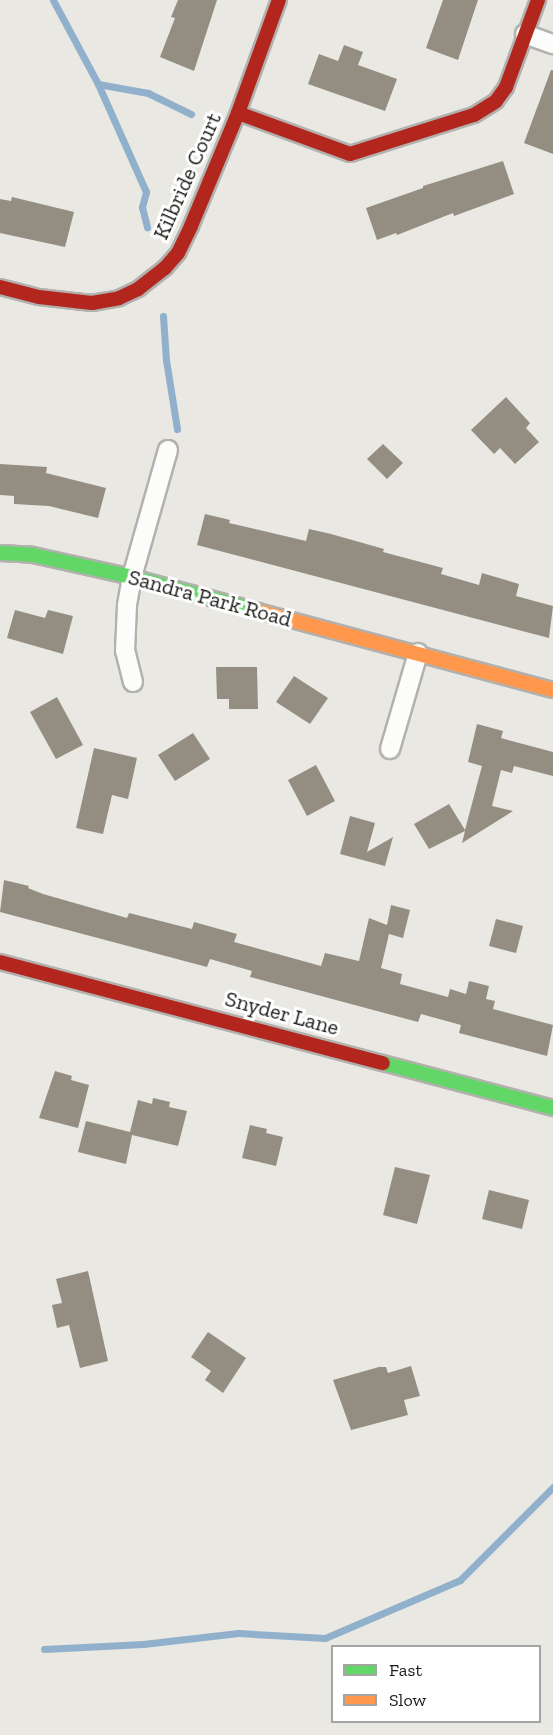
<!DOCTYPE html>
<html>
<head>
<meta charset="utf-8">
<style>
  body { margin:0 }
  #map { position:relative; width:553px; height:1735px; overflow:hidden; background:#e9e8e3; font-family:"Zilla Slab",serif }
  div>[style] { position:absolute }
  .stream>* { height:7px; margin:-3.5px; padding:0 3.5px; transform-origin:3.5px; border-radius:3.5px; background:#90b0cb }
  .building>* { inset:0; background:#948e82 }
  .roads { filter:drop-shadow(2px 0 #b2b1ae) drop-shadow(-2px 0 #b2b1ae) drop-shadow(0 2px #b2b1ae) drop-shadow(0 -2px #b2b1ae) }
  .street>* { height:18px; margin:-9px; padding:0 9px; transform-origin:9px; border-radius:9px; background:#fcfcfb }
  .fast>* { height:14px; margin:-7px; padding:0 7px; transform-origin:7px; border-radius:7px; background:#63d668 }
  .slow>* { height:14px; margin:-7px; padding:0 7px; transform-origin:7px; border-radius:7px; background:#ff974d }
  .jam>* { height:14px; margin:-7px; padding:0 7px; transform-origin:7px; border-radius:7px; background:#b3261e }
  span { translate:-50% -50%; white-space:nowrap; text-align:center; line-height:1.15; -webkit-text-stroke:6px #fff; paint-order:stroke }
  .street-label { font-size:22px; color:#1c1b18 }
  .legend { position:absolute; left:331px; top:1645px; width:210px; height:78px; box-sizing:border-box; background:#fff; border:2px solid #a4a4a3; margin:0; padding:8px 10px; list-style:none; font-size:18px; color:#1c1b18 }
  .legend li { display:flex; align-items:center; gap:12px; height:30px }
  .legend b { width:30px; border:2px solid #a4a4a3 }
</style>
</head>
<body>
<div id="map">
  <div class="stream">
    <div style="left:53px;top:0;width:95px;rotate:61.8deg"></div>
    <div style="left:98px;top:84px;width:118px;rotate:66deg"></div>
    <div style="left:146px;top:192px;width:16px;rotate:105deg"></div>
    <div style="left:142px;top:207px;width:21px;rotate:76deg"></div>
    <div style="left:98px;top:84px;width:51px;rotate:10.2deg"></div>
    <div style="left:148px;top:93px;width:48px;rotate:26deg"></div>
    <div style="left:163px;top:316px;width:44px;rotate:86.1deg"></div>
    <div style="left:166px;top:360px;width:70px;rotate:80.9deg"></div>
    <div style="left:44px;top:1649px;width:99px;rotate:-2.9deg"></div>
    <div style="left:143px;top:1644px;width:96px;rotate:-6.6deg"></div>
    <div style="left:238px;top:1633px;width:87px;rotate:3.3deg"></div>
    <div style="left:325px;top:1638px;width:147px;rotate:-23.2deg"></div>
    <div style="left:460px;top:1580px;width:132px;rotate:-45deg"></div>
  </div>
  <div class="building">
    <div style="clip-path:polygon(178px 0,217px 0,194px 71px,160px 57px,175px 18px,171px 17px)"></div>
    <div style="clip-path:polygon(443px 0,478px 0,458px 60px,426px 48px)"></div>
    <div style="clip-path:polygon(344px 45px,363px 52px,358px 65px,397px 79px,385px 111px,308px 84px,319px 54px,338px 61px)"></div>
    <div style="clip-path:polygon(551px 70px,553px 70px,553px 154px,524px 143px)"></div>
    <div style="clip-path:polygon(503px 161px,514px 194px,454px 216px,453px 213px,397px 235px,396px 233px,377px 240px,366px 208px,423px 188px,423px 186px)"></div>
    <div style="clip-path:polygon(12px 197px,74px 212px,65px 247px,0 233px,0 199px,11px 201px)"></div>
    <div style="clip-path:polygon(506px 397px,530px 423px,526px 428px,539px 442px,515px 464px,500px 448px,494px 454px,471px 430px)"></div>
    <div style="clip-path:polygon(383px 444px,403px 463px,387px 479px,367px 459px)"></div>
    <div style="clip-path:polygon(0 464px,47px 467px,46px 473px,106px 488px,98px 518px,49px 506px,14px 504px,14px 496px,0 495px)"></div>
    <div style="clip-path:polygon(205px 514px,230px 520px,229px 523px,306px 541px,309px 529px,331px 534px,384px 549px,383px 552px,443px 568px,441px 574px,479px 585px,482px 573px,519px 584px,516px 596px,553px 606px,549px 638px,197px 545px)"></div>
    <div style="clip-path:polygon(15px 610px,45px 618px,48px 610px,73px 616px,63px 654px,7px 638px)"></div>
    <div style="clip-path:polygon(216px 667px,257px 667px,258px 709px,229px 709px,229px 699px,217px 699px)"></div>
    <div style="clip-path:polygon(294px 676px,328px 698px,310px 724px,276px 702px)"></div>
    <div style="clip-path:polygon(57px 697px,83px 745px,56px 759px,30px 712px)"></div>
    <div style="clip-path:polygon(477px 724px,503px 731px,501px 738px,553px 752px,553px 776px,514px 766px,512px 773px,501px 770px,492px 806px,513px 811px,462px 843px,465px 831px,429px 849px,414px 824px,449px 804px,465px 830px,482px 766px,468px 762px)"></div>
    <div style="clip-path:polygon(193px 733px,210px 759px,175px 781px,158px 755px)"></div>
    <div style="clip-path:polygon(94px 748px,137px 758px,128px 799px,112px 795px,103px 834px,76px 828px)"></div>
    <div style="clip-path:polygon(316px 765px,335px 801px,307px 816px,288px 780px)"></div>
    <div style="clip-path:polygon(350px 816px,375px 823px,367px 852px,393px 837px,385px 866px,340px 854px)"></div>
    <div style="clip-path:polygon(4px 880px,29px 886px,28px 888px,43px 894px,127px 918px,129px 913px,192px 929px,194px 922px,237px 934px,234px 942px,321px 966px,325px 953px,359px 961px,369px 918px,387px 925px,391px 905px,410px 910px,403px 938px,389px 934px,381px 968px,402px 974px,400px 984px,448px 997px,450px 989px,466px 994px,469px 981px,489px 986px,486px 999px,495px 1001px,493px 1009px,553px 1025px,547px 1056px,459px 1033px,461px 1025px,421px 1014px,418px 1022px,250px 977px,252px 971px,210px 959px,207px 967px,0 912px)"></div>
    <div style="clip-path:polygon(496px 919px,523px 926px,516px 953px,489px 946px)"></div>
    <div style="clip-path:polygon(55px 1071px,72px 1076px,71px 1080px,89px 1085px,78px 1128px,39px 1118px)"></div>
    <div style="clip-path:polygon(153px 1098px,170px 1102px,169px 1107px,187px 1111px,178px 1146px,132px 1135px,126px 1164px,78px 1152px,86px 1121px,130px 1132px,138px 1100px,152px 1104px)"></div>
    <div style="clip-path:polygon(250px 1125px,267px 1129px,266px 1133px,283px 1137px,276px 1166px,242px 1158px)"></div>
    <div style="clip-path:polygon(395px 1167px,430px 1175px,417px 1224px,383px 1215px)"></div>
    <div style="clip-path:polygon(489px 1190px,529px 1200px,522px 1229px,482px 1219px)"></div>
    <div style="clip-path:polygon(88px 1271px,108px 1361px,80px 1368px,69px 1325px,57px 1328px,52px 1305px,62px 1303px,56px 1279px)"></div>
    <div style="clip-path:polygon(208px 1332px,246px 1358px,223px 1393px,205px 1380px,211px 1371px,191px 1357px)"></div>
    <div style="clip-path:polygon(411px 1366px,420px 1396px,404px 1400px,408px 1415px,351px 1430px,333px 1380px,379px 1367px,386px 1367px,388px 1373px)"></div>
  </div>
  <div class="roads">
    <div class="street">
      <div style="left:525px;top:34px;width:30px;rotate:20deg"></div>
      <div style="left:133px;top:682px;width:32px;rotate:-104deg"></div>
      <div style="left:125px;top:651px;width:46px;rotate:-87.5deg"></div>
      <div style="left:127px;top:605px;width:28px;rotate:-80deg"></div>
      <div style="left:132px;top:577px;width:132px;rotate:-74.2deg"></div>
      <div style="left:390px;top:749px;width:100px;rotate:-73.7deg"></div>
    </div>
    <div class="fast">
      <div style="left:0;top:553px;width:33px;rotate:3deg"></div>
      <div style="left:33px;top:555px;width:101px;rotate:12.5deg"></div>
      <div style="left:132px;top:577px;width:131px;rotate:15.1deg"></div>
      <div style="left:383px;top:1063px;width:176px;rotate:14.8deg"></div>
    </div>
    <div class="slow">
      <div style="left:258px;top:611px;width:305px;rotate:15deg"></div>
    </div>
    <div class="jam">
      <div style="left:238px;top:113px;width:119px;rotate:20.1deg"></div>
      <div style="left:350px;top:154px;width:130px;rotate:-17.5deg"></div>
      <div style="left:474px;top:115px;width:26px;rotate:-32deg"></div>
      <div style="left:496px;top:101px;width:17px;rotate:-54deg"></div>
      <div style="left:506px;top:87px;width:93px;rotate:-69.8deg"></div>
      <div style="left:0;top:287px;width:40px;rotate:14.4deg"></div>
      <div style="left:39px;top:297px;width:53px;rotate:6.5deg"></div>
      <div style="left:92px;top:303px;width:27px;rotate:-10deg"></div>
      <div style="left:119px;top:298px;width:21px;rotate:-25deg"></div>
      <div style="left:138px;top:289px;width:34px;rotate:-38deg"></div>
      <div style="left:165px;top:268px;width:20px;rotate:-49deg"></div>
      <div style="left:178px;top:253px;width:30px;rotate:-64deg"></div>
      <div style="left:191px;top:226px;width:122px;rotate:-67.4deg"></div>
      <div style="left:238px;top:113px;width:120px;rotate:-70.1deg"></div>
      <div style="left:0;top:962px;width:396px;rotate:14.8deg"></div>
    </div>
  </div>
  <div class="street-label">
    <span style="left:187px;top:176px;rotate:-66deg">Kilbride Court</span>
    <span style="left:210px;top:598px;rotate:15deg">Sandra Park Road</span>
    <span style="left:282px;top:1013px;rotate:15deg">Snyder Lane</span>
  </div>
  <ul class="legend">
  <li><b style="height:8px;background:#63d668"></b>Fast</li>
  <li><b style="height:8px;background:#ff974d"></b>Slow</li>
  </ul>
</div>
</body>
</html>
